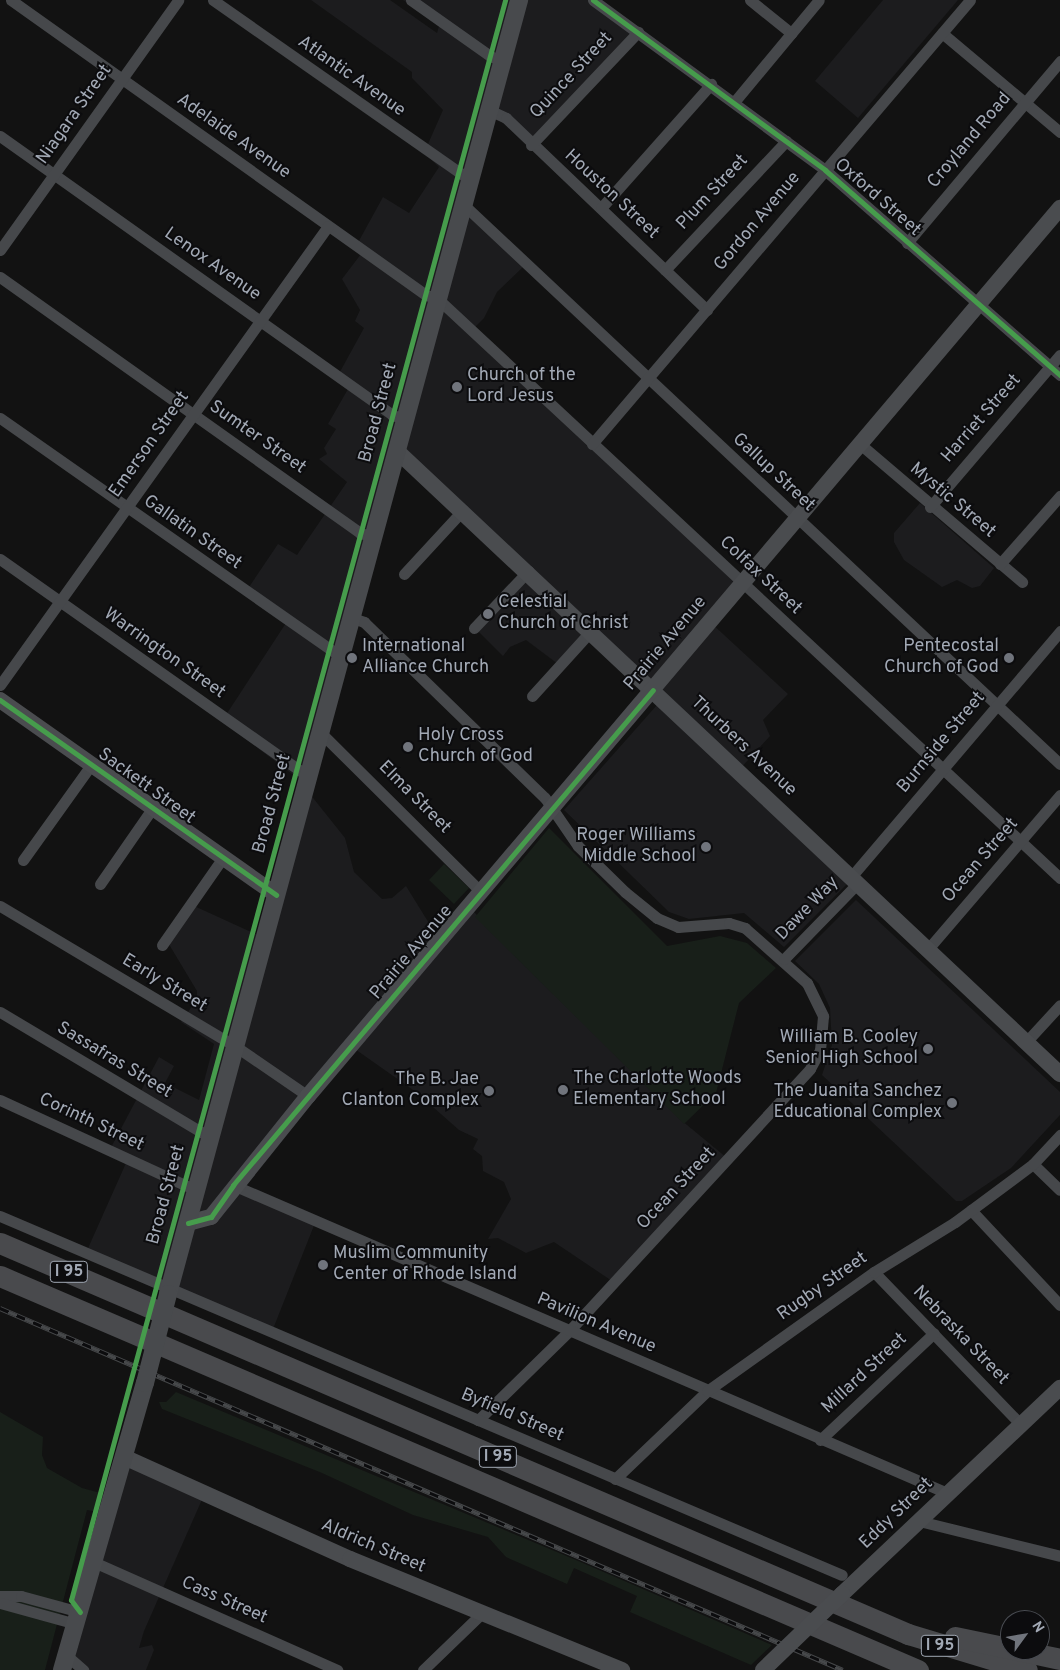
<!DOCTYPE html>
<html>
<head>
<meta charset="utf-8">
<style>
  body { margin:0 }
  #map { position:relative; width:1060px; height:1670px; overflow:hidden; background:#121212; font-family:Overpass,sans-serif }
  div>[style] { position:absolute }
  .built>* { inset:0; background:#1c1c1e }
  .green>* { inset:0; background:#181f19 }
  .street>* { height:11px; margin:-5.5px; padding:0 5.5px; transform-origin:5.5px; border-radius:5.5px; background:#46484b }
  .secondary>* { height:16px; margin:-8px; padding:0 8px; transform-origin:8px; border-radius:8px; background:#4a4c4f }
  .primary>* { height:18px; margin:-9px; padding:0 9px; transform-origin:9px; border-radius:9px; background:#484a4d }
  .highway>* { height:21px; margin:-10.5px; padding:0 10.5px; transform-origin:10.5px; border-radius:10.5px; background:#494a4d }
  .rail>* { height:5px; margin-top:-2.5px; transform-origin:0; background:repeating-linear-gradient(90deg,#0c0c0e 0 9px,#46484a 0 18px); box-sizing:border-box; border-block:1px solid #46484a }
  .secondary-bridge>* { height:16px; margin:-8px; padding:0 8px; transform-origin:8px; border-radius:8px; background:#4a4c4f }
  .primary-bridge>* { height:18px; margin:-9px; padding:0 9px; transform-origin:9px; border-radius:9px; background:#484a4d }
  .cycleway>* { height:5px; margin:-2.5px; padding:0 2.5px; transform-origin:2.5px; border-radius:2.5px; background:#469c4c }
  .dots>* { width:14px; height:14px; translate:-50% -50%; box-sizing:border-box; border:2px solid #0c0c0e; border-radius:50% }
  span { translate:-50% -50%; white-space:nowrap; text-align:center; line-height:1.15; -webkit-text-stroke:4px #0c0c0e; paint-order:stroke }
  .shield-label span { padding:1px 4px; background:#0c0c0e; border:1px solid; border-radius:4px; -webkit-text-stroke-width:0 }
  .shield-label { font-size:16px; color:#a2a9b5; font-weight:700 }
  .street-label { font-size:18px; color:#a2a9b5 }
  .poi-label { font-size:18px; color:#a2a9b5 }
  .left { translate:0 -50%; text-align:left }
  .right { translate:-100% -50%; text-align:right }
  .north { position:absolute; left:1000px; top:1610px; width:50px; height:50px; box-sizing:border-box; background:#0c0c0e; border:1px solid #484b51; border-radius:50%; rotate:58deg; font-size:14px; font-weight:700; line-height:20px; text-align:center; color:#a2a9b5 }
  .north::after { content:''; display:block; margin:auto; width:18px; height:22px; background:#70747c; clip-path:polygon(50% 0,100% 100%,50% 72%,0 100%) }
</style>
</head>
<body>
<div id="map">
  <div class="built">
    <div style="clip-path:polygon(311px 0,390px 0,437px 33px,439px 26px,403px 0,589px 0,634px 33px,534px 143px,488px 104px,458px 203px,523px 267px,497px 292px,484px 318px,473px 329px,740px 582px,710px 622px,788px 694px,763px 720px,770px 736px,738px 771px,591px 634px,558px 664px,526px 640px,510px 647px,503px 656px,475px 628px,525px 575px,396px 449px,300px 780px,222px 721px,286px 623px,247px 590px,278px 544px,297px 555px,347px 482px,319px 459px,327px 454px,324px 448px,336px 429px,328px 424px,348px 389px,336px 379px,364px 328px,355px 321px,360px 310px,342px 279px,361px 254px,355px 248px,383px 197px,409px 213px,439px 167px,424px 153px,443px 110px,412px 78px,412px 72px)"></div>
    <div style="clip-path:polygon(883px 0,958px 0,858px 118px,815px 81px)"></div>
    <div style="clip-path:polygon(920px 503px,994px 568px,980px 586px,972px 588px,957px 580px,942px 587px,904px 560px,894px 542px,894px 533px)"></div>
    <div style="clip-path:polygon(657px 705px,848px 883px,784px 947px,744px 913px,689px 919px,669px 912px,564px 810px)"></div>
    <div style="clip-path:polygon(302px 784px,345px 838px,354px 872px,382px 899px,392px 898px,406px 886px,440px 941px,470px 908px,681px 1120px,727px 1158px,612px 1281px,554px 1242px,526px 1253px,498px 1238px,488px 1239px,511px 1199px,504px 1182px,483px 1171px,482px 1156px,473px 1149px,478px 1139px,459px 1130px,416px 1092px,352px 1047px,231px 1181px,315px 1223px,273px 1329px,85px 1255px,126px 1163px,108px 1153px,159px 1057px,174px 1066px,165px 1083px,199px 1100px,214px 1044px,181px 1022px,197px 999px,197px 991px,167px 941px,192px 905px,260px 936px)"></div>
    <div style="clip-path:polygon(856px 900px,1060px 1092px,1060px 1115px,1011px 1168px,962px 1201px,956px 1201px,822px 1075px,832px 1045px,830px 1008px,819px 984px,795px 961px)"></div>
    <div style="clip-path:polygon(119px 1458px,204px 1495px,144px 1631px,139px 1648px,152px 1645px,154px 1650px,146px 1670px,80px 1670px,69px 1649px)"></div>
  </div>
  <div class="green">
    <div style="clip-path:polygon(549px 828px,667px 946px,720px 936px,747px 943px,776px 968px,739px 1003px,716px 1093px,684px 1124px,475px 917px)"></div>
    <div style="clip-path:polygon(444px 864px,469px 888px,454px 904px,429px 880px)"></div>
    <div style="clip-path:polygon(176px 1392px,576px 1560px,772px 1645px,751px 1665px,712px 1648px,630px 1612px,637px 1596px,574px 1568px,567px 1584px,506px 1557px,488px 1537px,413px 1515px,322px 1473px,162px 1409px,159px 1402px,166px 1402px)"></div>
    <div style="clip-path:polygon(0 1412px,43px 1437px,42px 1455px,47px 1468px,82px 1488px,108px 1495px,103px 1513px,87px 1510px,45px 1670px,0 1670px)"></div>
  </div>
  <div class="street">
    <div style="left:11px;top:0;width:509px;rotate:35.41deg"></div>
    <div style="left:426px;top:295px;width:13px;rotate:18deg"></div>
    <div style="left:438px;top:299px;width:850px;rotate:42.95deg"></div>
    <div style="left:213px;top:0;width:314px;rotate:35deg"></div>
    <div style="left:411px;top:0;width:97px;rotate:35.3deg"></div>
    <div style="left:490px;top:56px;width:13px;rotate:23deg"></div>
    <div style="left:593px;top:0;width:288px;rotate:36.2deg"></div>
    <div style="left:825px;top:170px;width:312px;rotate:41.1deg"></div>
    <div style="left:750px;top:0;width:53px;rotate:38.8deg"></div>
    <div style="left:942px;top:33px;width:154px;rotate:40deg"></div>
    <div style="left:735px;top:101px;width:131px;rotate:-50.3deg"></div>
    <div style="left:489px;top:110px;width:19px;rotate:25deg"></div>
    <div style="left:506px;top:118px;width:278px;rotate:43.7deg"></div>
    <div style="left:0;top:136px;width:481px;rotate:35.4deg"></div>
    <div style="left:392px;top:415px;width:14px;rotate:17deg"></div>
    <div style="left:531px;top:145px;width:156px;rotate:-46.6deg"></div>
    <div style="left:464px;top:205px;width:817px;rotate:43.17deg"></div>
    <div style="left:601px;top:208px;width:166px;rotate:-48.4deg"></div>
    <div style="left:907px;top:243px;width:238px;rotate:-49.9deg"></div>
    <div style="left:0;top:250px;width:307px;rotate:-54.5deg"></div>
    <div style="left:665px;top:270px;width:177px;rotate:-46.8deg"></div>
    <div style="left:0;top:277px;width:442px;rotate:35.4deg"></div>
    <div style="left:360px;top:533px;width:15px;rotate:16deg"></div>
    <div style="left:0;top:418px;width:415px;rotate:35deg"></div>
    <div style="left:592px;top:444px;width:583px;rotate:-49.59deg"></div>
    <div style="left:860px;top:444px;width:213px;rotate:40.4deg"></div>
    <div style="left:930px;top:507px;width:200px;rotate:-49.5deg"></div>
    <div style="left:0;top:559px;width:377px;rotate:35.2deg"></div>
    <div style="left:1000px;top:564px;width:91px;rotate:-48.6deg"></div>
    <div style="left:404px;top:574px;width:87px;rotate:-47.3deg"></div>
    <div style="left:352px;top:618px;width:13px;rotate:18deg"></div>
    <div style="left:364px;top:622px;width:252px;rotate:44.2deg"></div>
    <div style="left:545px;top:798px;width:58px;rotate:55.5deg"></div>
    <div style="left:578px;top:846px;width:66px;rotate:44.4deg"></div>
    <div style="left:625px;top:892px;width:41px;rotate:39.1deg"></div>
    <div style="left:657px;top:918px;width:23px;rotate:23deg"></div>
    <div style="left:678px;top:927px;width:51px;rotate:-4.5deg"></div>
    <div style="left:729px;top:923px;width:17px;rotate:17deg"></div>
    <div style="left:745px;top:928px;width:83px;rotate:41.6deg"></div>
    <div style="left:807px;top:983px;width:37px;rotate:64deg"></div>
    <div style="left:823px;top:1016px;width:34px;rotate:95deg"></div>
    <div style="left:820px;top:1050px;width:21px;rotate:118deg"></div>
    <div style="left:810px;top:1069px;width:357px;rotate:132.6deg"></div>
    <div style="left:568px;top:1332px;width:126px;rotate:135.6deg"></div>
    <div style="left:474px;top:628px;width:79px;rotate:-46.5deg"></div>
    <div style="left:0;top:685px;width:564px;rotate:-54.45deg"></div>
    <div style="left:532px;top:696px;width:88px;rotate:-47.8deg"></div>
    <div style="left:320px;top:732px;width:227px;rotate:44.8deg"></div>
    <div style="left:23px;top:860px;width:117px;rotate:-54.4deg"></div>
    <div style="left:851px;top:877px;width:323px;rotate:-49.6deg"></div>
    <div style="left:100px;top:884px;width:91px;rotate:-55.3deg"></div>
    <div style="left:0;top:906px;width:274px;rotate:30.8deg"></div>
    <div style="left:235px;top:1046px;width:88px;rotate:34.4deg"></div>
    <div style="left:162px;top:945px;width:105px;rotate:-55.1deg"></div>
    <div style="left:928px;top:949px;width:203px;rotate:-49.4deg"></div>
    <div style="left:784px;top:959px;width:106px;rotate:-45.8deg"></div>
    <div style="left:0;top:1012px;width:244px;rotate:30.8deg"></div>
    <div style="left:1026px;top:1042px;width:50px;rotate:-47.4deg"></div>
    <div style="left:0;top:1100px;width:216px;rotate:24.7deg"></div>
    <div style="left:1033px;top:1164px;width:37px;rotate:44deg"></div>
    <div style="left:233px;top:1185px;width:778px;rotate:23.33deg"></div>
    <div style="left:971px;top:1210px;width:130px;rotate:46.9deg"></div>
    <div style="left:0;top:1216px;width:915px;rotate:23.09deg"></div>
    <div style="left:874px;top:1272px;width:212px;rotate:46.1deg"></div>
    <div style="left:820px;top:1440px;width:156px;rotate:-43.2deg"></div>
    <div style="left:615px;top:1479px;width:127px;rotate:-43.7deg"></div>
    <div style="left:707px;top:1391px;width:205px;rotate:-35.5deg"></div>
    <div style="left:874px;top:1272px;width:95px;rotate:-31.7deg"></div>
    <div style="left:955px;top:1222px;width:97px;rotate:-36.6deg"></div>
    <div style="left:1033px;top:1164px;width:40px;rotate:-47deg"></div>
    <div style="left:919px;top:1521px;width:145px;rotate:13.9deg"></div>
    <div style="left:96px;top:1563px;width:264px;rotate:23.9deg"></div>
    <div style="left:0;top:1596px;width:21px"></div>
    <div style="left:21px;top:1596px;width:61px;rotate:15.2deg"></div>
    <div style="left:0;top:1603px;width:79px;rotate:15.4deg"></div>
    <div style="left:66px;top:1655px;width:23px;rotate:41deg"></div>
    <div style="left:423px;top:1670px;width:81px;rotate:-44deg"></div>
  </div>
  <div class="secondary">
    <div style="left:397px;top:451px;width:910px;rotate:43.22deg"></div>
    <div style="left:0;top:700px;width:338px;rotate:35.2deg"></div>
    <div style="left:188px;top:1223px;width:24px;rotate:-15deg"></div>
    <div style="left:211px;top:1217px;width:155px;rotate:-51.3deg"></div>
    <div style="left:308px;top:1096px;width:1164px;rotate:-49.74deg"></div>
    <div style="left:124px;top:1457px;width:248px;rotate:24.3deg"></div>
    <div style="left:350px;top:1559px;width:294px;rotate:22.2deg"></div>
    <div style="left:842px;top:1594px;width:300px;rotate:-43.4deg"></div>
  </div>
  <div class="primary">
    <div style="left:168px;top:1294px;width:1341px;rotate:-74.82deg"></div>
    <div style="left:62px;top:1670px;width:299px;rotate:-73.9deg"></div>
  </div>
  <div class="highway">
    <div style="left:0;top:1243px;width:989px;rotate:23.3deg"></div>
    <div style="left:908px;top:1634px;width:124px;rotate:16.8deg"></div>
    <div style="left:0;top:1276px;width:999px;rotate:23.23deg"></div>
    <div style="left:955px;top:1637px;width:107px;rotate:11.8deg"></div>
  </div>
  <div class="rail">
    <div style="left:0;top:1308px;width:917px;rotate:23.24deg"></div>
  </div>
  <div class="secondary-bridge">
    <div style="left:763px;top:1670px;width:110px;rotate:-43.9deg"></div>
  </div>
  <div class="primary-bridge">
    <div style="left:145px;top:1383px;width:92px;rotate:-75.5deg"></div>
  </div>
  <div class="cycleway">
    <div style="left:593px;top:0;width:288px;rotate:36.2deg"></div>
    <div style="left:825px;top:170px;width:312px;rotate:41.1deg"></div>
    <div style="left:0;top:700px;width:338px;rotate:35.2deg"></div>
    <div style="left:188px;top:1223px;width:24px;rotate:-15deg"></div>
    <div style="left:211px;top:1217px;width:39px;rotate:-55deg"></div>
    <div style="left:233px;top:1185px;width:649px;rotate:-49.69deg"></div>
    <div style="left:80px;top:1612px;width:15px;rotate:-127deg"></div>
    <div style="left:71px;top:1600px;width:1658px;rotate:-74.82deg"></div>
  </div>
  <div class="dots">
    <div style="left:457px;top:387px;background:#70747c"></div>
    <div style="left:488px;top:614px;background:#70747c"></div>
    <div style="left:352px;top:658px;background:#70747c"></div>
    <div style="left:1009px;top:658px;background:#70747c"></div>
    <div style="left:408px;top:747px;background:#70747c"></div>
    <div style="left:706px;top:847px;background:#70747c"></div>
    <div style="left:928px;top:1049px;background:#70747c"></div>
    <div style="left:563px;top:1090px;background:#70747c"></div>
    <div style="left:489px;top:1091px;background:#70747c"></div>
    <div style="left:952px;top:1103px;background:#70747c"></div>
    <div style="left:323px;top:1265px;background:#70747c"></div>
  </div>
  <div class="shield-label">
    <span style="left:69px;top:1272px">I 95</span>
    <span style="left:498px;top:1457px">I 95</span>
    <span style="left:940px;top:1646px">I 95</span>
  </div>
  <div class="street-label">
    <span style="left:572px;top:76px;rotate:-47deg">Quince Street</span>
    <span style="left:351px;top:77px;rotate:35deg">Atlantic Avenue</span>
    <span style="left:75px;top:115px;rotate:-55deg">Niagara Street</span>
    <span style="left:233px;top:137px;rotate:35deg">Adelaide Avenue</span>
    <span style="left:970px;top:141px;rotate:-50deg">Croyland Road</span>
    <span style="left:713px;top:193px;rotate:-47deg">Plum Street</span>
    <span style="left:611px;top:195px;rotate:43deg">Houston Street</span>
    <span style="left:877px;top:198px;rotate:41deg">Oxford Street</span>
    <span style="left:758px;top:222px;rotate:-50deg">Gordon Avenue</span>
    <span style="left:212px;top:265px;rotate:35deg">Lenox Avenue</span>
    <span style="left:379px;top:413px;rotate:-75deg">Broad Street</span>
    <span style="left:982px;top:419px;rotate:-49deg">Harriet Street</span>
    <span style="left:257px;top:438px;rotate:35deg">Sumter Street</span>
    <span style="left:150px;top:445px;rotate:-55deg">Emerson Street</span>
    <span style="left:773px;top:473px;rotate:43deg">Gallup Street</span>
    <span style="left:952px;top:501px;rotate:40deg">Mystic Street</span>
    <span style="left:192px;top:533px;rotate:35deg">Gallatin Street</span>
    <span style="left:760px;top:576px;rotate:43deg">Colfax Street</span>
    <span style="left:666px;top:644px;rotate:-50deg">Prairie Avenue</span>
    <span style="left:164px;top:654px;rotate:35deg">Warrington Street</span>
    <span style="left:942px;top:743px;rotate:-50deg">Burnside Street</span>
    <span style="left:743px;top:747px;rotate:43deg">Thurbers Avenue</span>
    <span style="left:146px;top:787px;rotate:36deg">Sackett Street</span>
    <span style="left:414px;top:798px;rotate:45deg">Elma Street</span>
    <span style="left:273px;top:804px;rotate:-75deg">Broad Street</span>
    <span style="left:981px;top:861px;rotate:-49deg">Ocean Street</span>
    <span style="left:808px;top:909px;rotate:-46deg">Dawe Way</span>
    <span style="left:412px;top:953px;rotate:-50deg">Prairie Avenue</span>
    <span style="left:164px;top:984px;rotate:31deg">Early Street</span>
    <span style="left:114px;top:1061px;rotate:31deg">Sassafras Street</span>
    <span style="left:91px;top:1123px;rotate:25deg">Corinth Street</span>
    <span style="left:677px;top:1189px;rotate:-47deg">Ocean Street</span>
    <span style="left:167px;top:1195px;rotate:-75deg">Broad Street</span>
    <span style="left:823px;top:1287px;rotate:-35deg">Rugby Street</span>
    <span style="left:596px;top:1324px;rotate:23deg">Pavilion Avenue</span>
    <span style="left:960px;top:1336px;rotate:46deg">Nebraska Street</span>
    <span style="left:865px;top:1374px;rotate:-43deg">Millard Street</span>
    <span style="left:512px;top:1416px;rotate:23deg">Byfield Street</span>
    <span style="left:897px;top:1514px;rotate:-44deg">Eddy Street</span>
    <span style="left:373px;top:1547px;rotate:23deg">Aldrich Street</span>
    <span style="left:224px;top:1601px;rotate:24deg">Cass Street</span>
  </div>
  <div class="poi-label">
    <span class="left" style="left:467px;top:387px">Church of the<br>Lord Jesus</span>
    <span class="left" style="left:498px;top:614px">Celestial<br>Church of Christ</span>
    <span class="left" style="left:362px;top:658px">International<br>Alliance Church</span>
    <span class="right" style="left:999px;top:658px">Pentecostal<br>Church of God</span>
    <span class="left" style="left:418px;top:747px">Holy Cross<br>Church of God</span>
    <span class="right" style="left:696px;top:847px">Roger Williams<br>Middle School</span>
    <span class="right" style="left:918px;top:1049px">William B. Cooley<br>Senior High School</span>
    <span class="left" style="left:573px;top:1090px">The Charlotte Woods<br>Elementary School</span>
    <span class="right" style="left:479px;top:1091px">The B. Jae<br>Clanton Complex</span>
    <span class="right" style="left:942px;top:1103px">The Juanita Sanchez<br>Educational Complex</span>
    <span class="left" style="left:333px;top:1265px">Muslim Community<br>Center of Rhode Island</span>
  </div>
  <div class="north">N</div>
</div>
</body>
</html>
